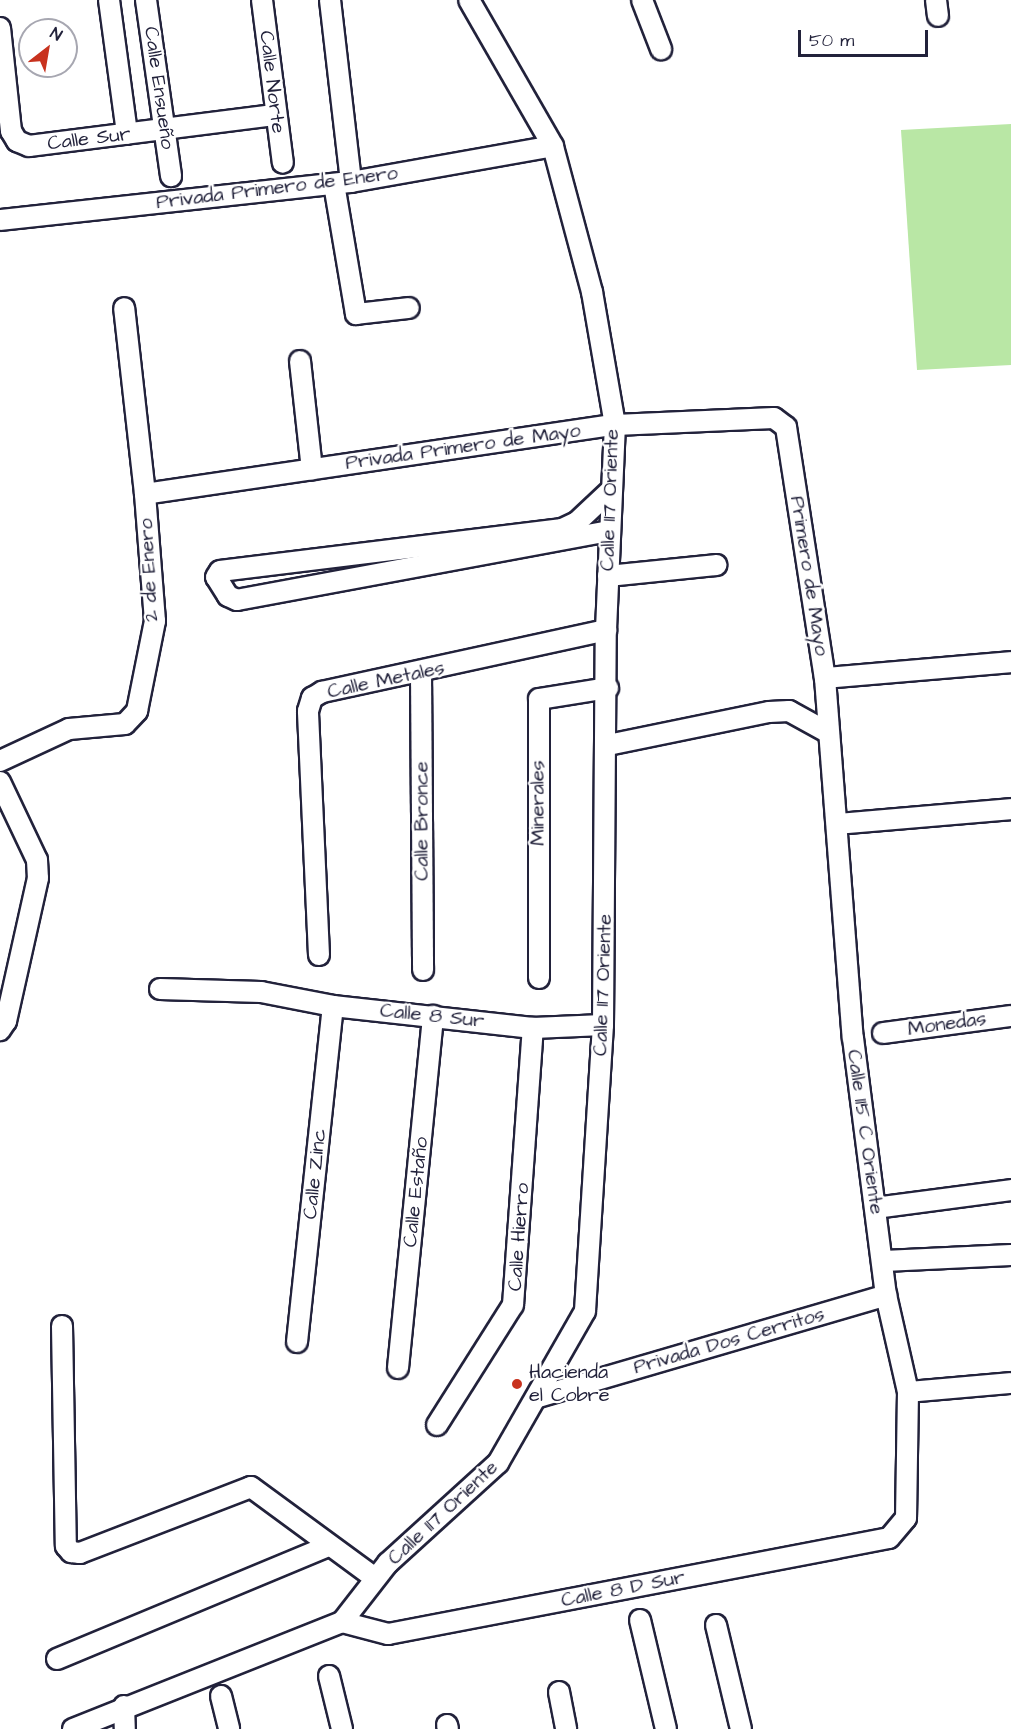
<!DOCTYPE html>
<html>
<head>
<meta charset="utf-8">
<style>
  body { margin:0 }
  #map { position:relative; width:1011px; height:1729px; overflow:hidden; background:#fff; font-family:"Architects Daughter",sans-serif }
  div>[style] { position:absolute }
  .green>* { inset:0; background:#b9e7a5 }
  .roads { filter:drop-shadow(2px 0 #22223b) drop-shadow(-2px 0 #22223b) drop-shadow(0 2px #22223b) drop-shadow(0 -2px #22223b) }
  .minor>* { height:20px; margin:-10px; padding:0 10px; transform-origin:10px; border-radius:10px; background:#fff }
  .dots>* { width:16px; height:16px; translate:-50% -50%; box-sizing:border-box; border:3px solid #fff; border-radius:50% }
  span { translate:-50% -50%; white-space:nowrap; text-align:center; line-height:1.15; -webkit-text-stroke:4.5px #fff; paint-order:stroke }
  .street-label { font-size:20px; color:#22223b }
  .poi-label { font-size:20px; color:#22223b }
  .left { translate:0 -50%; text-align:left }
  .north { position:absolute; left:18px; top:18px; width:60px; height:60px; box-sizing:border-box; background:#fff; border:2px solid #a7a7b1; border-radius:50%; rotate:31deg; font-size:16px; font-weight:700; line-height:24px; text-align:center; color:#22223b }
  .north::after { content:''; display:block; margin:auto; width:21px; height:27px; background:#c8321e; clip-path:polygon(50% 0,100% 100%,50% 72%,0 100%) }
  .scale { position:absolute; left:798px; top:30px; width:130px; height:27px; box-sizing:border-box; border:3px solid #22223b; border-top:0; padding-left:8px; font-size:18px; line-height:21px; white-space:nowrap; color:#22223b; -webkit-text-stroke:4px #fff; paint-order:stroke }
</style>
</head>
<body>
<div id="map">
  <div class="green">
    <div style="clip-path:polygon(1011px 124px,1011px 365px,917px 370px,901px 130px)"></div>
  </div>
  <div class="roads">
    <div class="minor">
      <div style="left:109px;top:0;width:135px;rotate:82.3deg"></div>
      <div style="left:146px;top:0;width:178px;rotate:81.9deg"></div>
      <div style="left:262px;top:0;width:164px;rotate:82.7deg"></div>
      <div style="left:330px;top:0;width:183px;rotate:83.4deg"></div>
      <div style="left:642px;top:0;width:53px;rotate:68.8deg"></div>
      <div style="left:936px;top:0;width:16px;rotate:83deg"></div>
      <div style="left:0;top:28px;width:104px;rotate:83.9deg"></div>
      <div style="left:11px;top:131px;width:12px;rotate:59deg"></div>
      <div style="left:17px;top:141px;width:13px;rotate:23deg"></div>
      <div style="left:29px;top:146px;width:249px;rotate:-7.2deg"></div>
      <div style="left:334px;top:184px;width:132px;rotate:80.4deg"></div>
      <div style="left:356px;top:314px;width:53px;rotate:-6.5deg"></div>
      <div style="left:0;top:220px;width:353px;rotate:-6.2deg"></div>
      <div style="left:351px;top:182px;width:205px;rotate:-10.1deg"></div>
      <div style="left:300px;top:361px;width:109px;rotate:83.7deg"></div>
      <div style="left:145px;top:494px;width:475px;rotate:-8.4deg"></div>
      <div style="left:615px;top:425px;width:159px;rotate:-2.5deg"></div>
      <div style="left:774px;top:418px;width:15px;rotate:37deg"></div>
      <div style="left:786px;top:427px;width:254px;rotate:81.2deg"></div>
      <div style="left:825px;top:678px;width:361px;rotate:85.6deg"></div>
      <div style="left:853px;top:1038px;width:259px;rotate:82.7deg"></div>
      <div style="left:886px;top:1295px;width:99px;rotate:77.2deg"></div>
      <div style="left:908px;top:1392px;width:126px;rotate:90.9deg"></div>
      <div style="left:906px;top:1518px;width:26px;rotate:130deg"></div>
      <div style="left:889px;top:1538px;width:510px;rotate:169.15deg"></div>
      <div style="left:388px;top:1634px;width:48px;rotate:-165.4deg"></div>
      <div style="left:609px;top:531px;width:378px;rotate:169.5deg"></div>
      <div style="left:237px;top:600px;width:10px;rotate:-156deg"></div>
      <div style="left:228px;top:596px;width:22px;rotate:-122deg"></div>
      <div style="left:216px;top:577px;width:7px;rotate:-56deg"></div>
      <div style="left:220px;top:571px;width:345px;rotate:-7deg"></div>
      <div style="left:562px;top:529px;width:17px;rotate:-25deg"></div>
      <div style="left:577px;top:522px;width:47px;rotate:-43.3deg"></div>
      <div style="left:608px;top:576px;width:109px;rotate:-5.8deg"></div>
      <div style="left:421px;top:673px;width:297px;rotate:89.6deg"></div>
      <div style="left:825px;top:678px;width:187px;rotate:-4.9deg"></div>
      <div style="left:608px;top:745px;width:164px;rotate:-11.6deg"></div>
      <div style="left:769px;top:712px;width:20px;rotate:-3deg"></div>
      <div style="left:789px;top:711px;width:43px;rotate:28.9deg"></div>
      <div style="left:0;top:761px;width:76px;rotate:-24.9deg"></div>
      <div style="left:69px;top:729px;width:56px;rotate:-5.1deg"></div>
      <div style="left:125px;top:724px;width:18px;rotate:-47deg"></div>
      <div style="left:137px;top:711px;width:92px;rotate:-78.7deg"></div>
      <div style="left:155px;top:621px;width:127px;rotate:-94.5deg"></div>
      <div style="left:145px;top:494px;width:187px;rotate:-96.4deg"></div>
      <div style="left:0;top:782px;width:86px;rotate:64.6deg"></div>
      <div style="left:37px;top:860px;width:18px;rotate:87deg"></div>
      <div style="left:38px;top:878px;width:147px;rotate:102.6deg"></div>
      <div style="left:6px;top:1021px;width:11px;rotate:124deg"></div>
      <div style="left:837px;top:824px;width:175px;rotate:-4.9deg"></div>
      <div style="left:319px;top:955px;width:244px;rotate:-92.6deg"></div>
      <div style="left:308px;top:711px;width:14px;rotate:-73deg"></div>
      <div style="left:312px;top:698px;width:12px;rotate:-31deg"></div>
      <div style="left:322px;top:692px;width:291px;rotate:-12.3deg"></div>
      <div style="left:539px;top:978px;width:279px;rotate:-90deg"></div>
      <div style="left:539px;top:699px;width:70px;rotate:-9.1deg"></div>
      <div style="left:160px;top:989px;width:101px;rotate:1.7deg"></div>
      <div style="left:261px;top:992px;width:73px;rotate:11deg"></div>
      <div style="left:333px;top:1006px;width:201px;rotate:6.3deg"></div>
      <div style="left:533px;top:1028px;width:70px;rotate:-2.5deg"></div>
      <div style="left:883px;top:1033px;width:129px;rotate:-7.6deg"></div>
      <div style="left:875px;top:1208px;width:137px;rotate:-7.5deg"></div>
      <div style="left:884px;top:1261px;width:127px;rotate:-2.7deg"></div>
      <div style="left:62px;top:1326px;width:220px;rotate:89deg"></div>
      <div style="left:66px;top:1546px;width:8px;rotate:50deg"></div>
      <div style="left:71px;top:1552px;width:9px;rotate:6deg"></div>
      <div style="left:80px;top:1553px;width:183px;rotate:-21.1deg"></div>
      <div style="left:251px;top:1487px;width:154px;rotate:36.3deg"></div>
      <div style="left:297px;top:1342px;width:338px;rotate:-83.9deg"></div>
      <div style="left:398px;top:1368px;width:354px;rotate:-84.3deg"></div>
      <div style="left:908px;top:1392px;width:103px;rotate:-5deg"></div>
      <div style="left:538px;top:1397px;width:363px;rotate:-16.3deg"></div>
      <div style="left:437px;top:1425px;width:142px;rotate:-57.7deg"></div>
      <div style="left:513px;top:1305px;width:278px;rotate:-85.9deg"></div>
      <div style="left:640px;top:1620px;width:112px;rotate:76.6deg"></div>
      <div style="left:716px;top:1625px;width:107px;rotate:76.5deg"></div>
      <div style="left:57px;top:1659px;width:295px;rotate:-22.6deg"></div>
      <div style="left:329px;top:1676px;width:55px;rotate:76.2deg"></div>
      <div style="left:559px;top:1692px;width:38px;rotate:79deg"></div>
      <div style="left:221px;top:1696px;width:34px;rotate:76deg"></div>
      <div style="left:124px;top:1706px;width:23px;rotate:88deg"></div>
      <div style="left:447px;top:1725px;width:4px;rotate:76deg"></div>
      <div style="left:73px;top:1729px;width:289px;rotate:-21.7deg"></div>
      <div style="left:342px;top:1622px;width:75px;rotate:-52.1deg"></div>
      <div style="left:388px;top:1563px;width:149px;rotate:-42.3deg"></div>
      <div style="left:498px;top:1463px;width:175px;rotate:-60.2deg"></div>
      <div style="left:585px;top:1311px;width:287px;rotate:-86.4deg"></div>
      <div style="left:603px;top:1025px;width:395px;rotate:-89.6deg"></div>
      <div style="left:606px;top:630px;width:205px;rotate:-87.5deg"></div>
      <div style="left:615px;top:425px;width:135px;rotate:-99.8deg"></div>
      <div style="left:592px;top:292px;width:151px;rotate:-105deg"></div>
      <div style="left:553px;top:146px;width:168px;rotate:-119.9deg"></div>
    </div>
  </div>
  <div class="dots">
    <div style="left:517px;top:1384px;background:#c8321e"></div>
  </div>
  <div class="street-label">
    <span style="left:272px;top:82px;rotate:83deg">Calle Norte</span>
    <span style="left:159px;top:88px;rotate:82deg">Calle Ensueño</span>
    <span style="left:89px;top:139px;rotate:-7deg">Calle Sur</span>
    <span style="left:277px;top:188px;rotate:-7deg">Privada Primero de Enero</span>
    <span style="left:463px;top:447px;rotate:-8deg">Privada Primero de Mayo</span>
    <span style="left:610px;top:500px;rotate:-88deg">Calle 117 Oriente</span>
    <span style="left:149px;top:570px;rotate:-93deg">2 de Enero</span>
    <span style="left:809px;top:576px;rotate:81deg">Primero de Mayo</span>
    <span style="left:386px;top:680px;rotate:-12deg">Calle Metales</span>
    <span style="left:538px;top:803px;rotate:-90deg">Minerales</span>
    <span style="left:422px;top:821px;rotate:-90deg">Calle Bronce</span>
    <span style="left:603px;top:985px;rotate:-88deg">Calle 117 Oriente</span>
    <span style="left:432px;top:1016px;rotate:6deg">Calle 8 Sur</span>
    <span style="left:947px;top:1024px;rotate:-8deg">Monedas</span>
    <span style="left:865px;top:1132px;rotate:82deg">Calle 115 C Oriente</span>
    <span style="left:315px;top:1174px;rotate:-84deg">Calle Zinc</span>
    <span style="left:416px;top:1192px;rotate:-84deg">Calle Estaño</span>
    <span style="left:519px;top:1237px;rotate:-86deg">Calle Hierro</span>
    <span style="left:729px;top:1341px;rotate:-16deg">Privada Dos Cerritos</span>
    <span style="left:443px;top:1513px;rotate:-43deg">Calle 117 Oriente</span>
    <span style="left:623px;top:1589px;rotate:-11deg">Calle 8 D Sur</span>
  </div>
  <div class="poi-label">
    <span class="left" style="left:529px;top:1384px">Hacienda<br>el Cobre</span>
  </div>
  <div class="north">N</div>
  <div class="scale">50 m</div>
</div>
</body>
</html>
